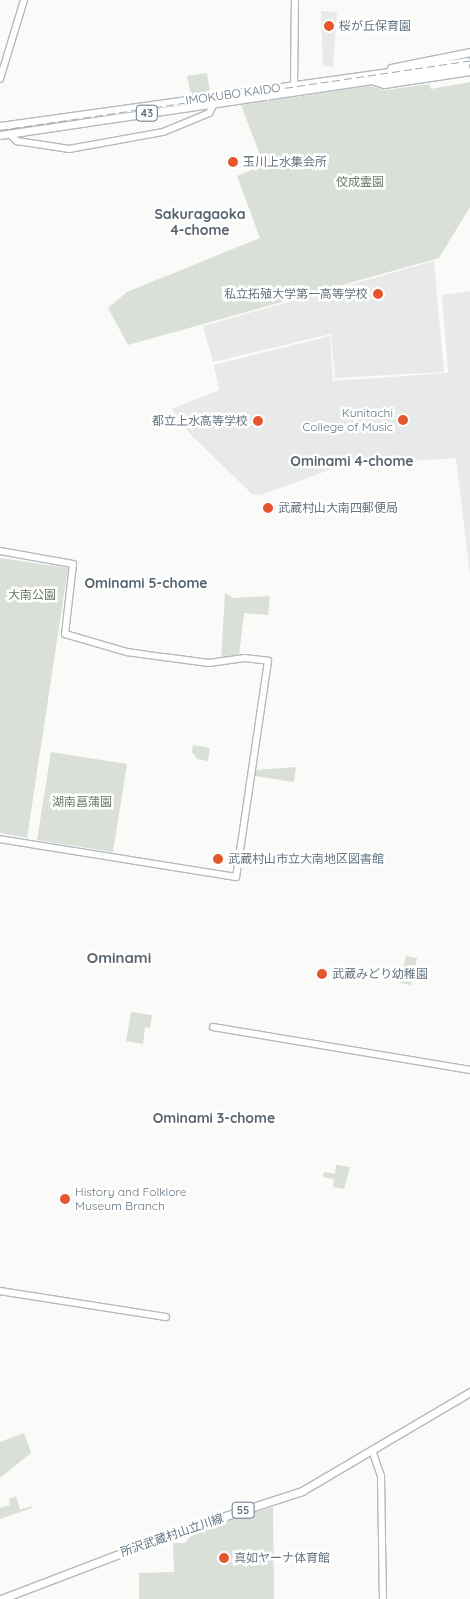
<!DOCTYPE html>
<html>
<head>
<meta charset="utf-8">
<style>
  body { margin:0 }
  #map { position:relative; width:470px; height:1599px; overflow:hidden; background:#fafaf8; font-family:Quicksand,"Noto Sans JP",sans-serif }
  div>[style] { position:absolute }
  .built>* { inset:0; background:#e8e9e9 }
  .green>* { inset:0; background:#dadfd7 }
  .roads { filter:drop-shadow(1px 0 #b3babf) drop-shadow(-1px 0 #b3babf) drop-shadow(0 1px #b3babf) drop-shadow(0 -1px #b3babf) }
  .secondary>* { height:6px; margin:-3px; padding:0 3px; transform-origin:3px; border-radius:3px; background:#fff }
  .primary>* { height:7px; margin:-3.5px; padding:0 3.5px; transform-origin:3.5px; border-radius:3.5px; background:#fff }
  .rail>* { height:1px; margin-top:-0.5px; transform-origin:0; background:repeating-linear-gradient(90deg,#a2aab0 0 8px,transparent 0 12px) }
  .dots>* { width:14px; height:14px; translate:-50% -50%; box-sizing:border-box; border:2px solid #fff; border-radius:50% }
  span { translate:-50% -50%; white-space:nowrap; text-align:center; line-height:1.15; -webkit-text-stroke:5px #fff; paint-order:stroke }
  .shield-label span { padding:1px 4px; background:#fff; border:1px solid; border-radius:4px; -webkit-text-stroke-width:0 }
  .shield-label { font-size:11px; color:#657683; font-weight:700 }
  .poi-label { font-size:12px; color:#657683 }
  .left { translate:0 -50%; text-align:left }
  .right { translate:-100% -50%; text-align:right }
  .street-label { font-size:12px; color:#657683 }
  .park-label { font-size:12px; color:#687a64 }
  .neighbourhood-label { font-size:14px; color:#57646e; font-weight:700 }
  .quarter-label { font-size:15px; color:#57646e; font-weight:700 }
</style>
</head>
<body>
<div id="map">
  <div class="built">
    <div style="clip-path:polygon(321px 11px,337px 12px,333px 67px,323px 66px)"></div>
    <div style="clip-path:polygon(434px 261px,444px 372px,335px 378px,331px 334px,213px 362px,203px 326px)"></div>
    <div style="clip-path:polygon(470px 291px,470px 575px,456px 458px,340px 466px,261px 495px,252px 494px,189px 433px,172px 409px,219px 390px,214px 365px,330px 336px,333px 381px,448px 373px,442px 295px)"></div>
  </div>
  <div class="green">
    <div style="clip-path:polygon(207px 73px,210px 93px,191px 95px,187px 76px)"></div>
    <div style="clip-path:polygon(470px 82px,470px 207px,439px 258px,128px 345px,108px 308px,127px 292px,260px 238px,237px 176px,264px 165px,241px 105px,369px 86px,386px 90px,429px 84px,431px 89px)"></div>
    <div style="clip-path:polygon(0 558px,68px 568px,27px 838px,0 833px)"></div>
    <div style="clip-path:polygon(225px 593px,233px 598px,270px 596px,268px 615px,244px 613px,239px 656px,221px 661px)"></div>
    <div style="clip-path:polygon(193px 745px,210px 748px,208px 761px,197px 759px,192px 752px)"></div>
    <div style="clip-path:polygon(51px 752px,127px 764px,113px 852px,37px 840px)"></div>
    <div style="clip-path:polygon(296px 767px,294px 782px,255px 776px,256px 770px)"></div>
    <div style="clip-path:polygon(406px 956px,417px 958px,411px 985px,400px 983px)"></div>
    <div style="clip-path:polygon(131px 1012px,152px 1015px,150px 1028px,145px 1027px,143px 1044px,126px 1041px)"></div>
    <div style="clip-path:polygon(336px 1165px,350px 1167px,344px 1189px,333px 1187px,334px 1179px,323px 1177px,324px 1172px,335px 1174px)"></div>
    <div style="clip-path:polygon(24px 1433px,31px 1453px,0 1478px,0 1442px)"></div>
    <div style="clip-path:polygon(16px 1496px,20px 1510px,31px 1506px,32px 1508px,0 1519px,0 1508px,10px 1505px,9px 1499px)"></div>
    <div style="clip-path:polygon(273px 1507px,274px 1599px,139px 1599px,139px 1573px,174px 1572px,173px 1543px,185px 1543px,195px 1530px)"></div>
  </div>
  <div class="roads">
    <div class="secondary">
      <div style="left:0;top:79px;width:83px;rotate:-73.1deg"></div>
      <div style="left:294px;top:89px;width:89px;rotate:-89.4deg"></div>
      <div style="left:9px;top:134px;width:11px;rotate:41deg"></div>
      <div style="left:17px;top:141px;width:53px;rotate:8.7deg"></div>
      <div style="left:69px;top:149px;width:96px;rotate:-10.3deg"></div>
      <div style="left:163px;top:132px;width:50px;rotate:-22.4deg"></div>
      <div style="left:209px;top:113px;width:10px;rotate:-61deg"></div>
      <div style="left:0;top:551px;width:74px;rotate:10.1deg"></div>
      <div style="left:73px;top:564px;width:70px;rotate:96.5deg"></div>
      <div style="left:65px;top:634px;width:65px;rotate:16.2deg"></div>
      <div style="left:127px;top:652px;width:37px;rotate:8deg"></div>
      <div style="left:164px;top:657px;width:45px;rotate:7.6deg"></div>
      <div style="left:209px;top:663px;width:36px;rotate:-8deg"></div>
      <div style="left:245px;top:658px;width:23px;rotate:7deg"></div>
      <div style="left:268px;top:661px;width:218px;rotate:98.4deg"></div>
      <div style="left:236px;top:877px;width:239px;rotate:-170.9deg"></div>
      <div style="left:213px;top:1027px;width:261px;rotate:9.5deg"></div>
      <div style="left:0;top:1291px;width:168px;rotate:8.9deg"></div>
      <div style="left:372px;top:1450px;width:28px;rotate:71deg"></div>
      <div style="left:381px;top:1476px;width:123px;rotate:89.1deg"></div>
    </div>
    <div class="primary">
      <div style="left:391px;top:68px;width:81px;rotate:-11.4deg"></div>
      <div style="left:374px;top:81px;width:10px;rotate:17deg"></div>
      <div style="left:384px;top:84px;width:87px;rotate:-8.6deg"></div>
      <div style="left:0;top:126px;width:471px;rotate:-7.9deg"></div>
      <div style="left:0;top:135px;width:470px;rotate:-8.4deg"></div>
      <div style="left:1px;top:1599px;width:191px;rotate:-20.9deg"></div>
      <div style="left:179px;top:1531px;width:129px;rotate:-18deg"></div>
      <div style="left:302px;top:1491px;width:195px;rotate:-30.5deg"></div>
    </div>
  </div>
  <div class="rail">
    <div style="left:0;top:130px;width:475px;rotate:-8.4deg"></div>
  </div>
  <div class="dots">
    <div style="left:329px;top:26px;background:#e4572e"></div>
    <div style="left:233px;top:162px;background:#e4572e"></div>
    <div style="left:378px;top:294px;background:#e4572e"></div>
    <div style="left:403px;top:420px;background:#e4572e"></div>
    <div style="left:258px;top:421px;background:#e4572e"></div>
    <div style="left:268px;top:508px;background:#e4572e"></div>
    <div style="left:218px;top:859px;background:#e4572e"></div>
    <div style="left:322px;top:974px;background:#e4572e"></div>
    <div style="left:65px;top:1199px;background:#e4572e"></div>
    <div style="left:224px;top:1558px;background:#e4572e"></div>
  </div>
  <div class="shield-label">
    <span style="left:147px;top:113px">43</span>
    <span style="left:243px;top:1510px">55</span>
  </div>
  <div class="poi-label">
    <span class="left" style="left:339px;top:26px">桜が丘保育園</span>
    <span class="left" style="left:243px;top:162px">玉川上水集会所</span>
    <span class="right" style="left:368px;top:294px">私立拓殖大学第一高等学校</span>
    <span class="right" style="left:393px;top:420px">Kunitachi<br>College of Music</span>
    <span class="right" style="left:248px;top:421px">都立上水高等学校</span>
    <span class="left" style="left:278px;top:508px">武蔵村山大南四郵便局</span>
    <span class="left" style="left:228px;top:859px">武蔵村山市立大南地区図書館</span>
    <span class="left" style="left:332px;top:974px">武蔵みどり幼稚園</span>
    <span class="left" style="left:75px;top:1199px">History and Folklore<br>Museum Branch</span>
    <span class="left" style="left:234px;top:1558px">真如ヤーナ体育館</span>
  </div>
  <div class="street-label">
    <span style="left:233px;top:94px;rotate:-8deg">IMOKUBO KAIDO</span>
    <span style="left:172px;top:1535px;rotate:-19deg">所沢武蔵村山立川線</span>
  </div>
  <div class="park-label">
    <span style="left:360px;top:182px">佼成霊園</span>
    <span style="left:32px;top:595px">大南公園</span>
    <span style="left:82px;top:802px">湖南菖蒲園</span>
  </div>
  <div class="neighbourhood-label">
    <span style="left:200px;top:222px">Sakuragaoka<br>4-chome</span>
    <span style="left:352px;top:461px">Ominami 4-chome</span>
    <span style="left:146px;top:583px">Ominami 5-chome</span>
    <span style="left:214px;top:1118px">Ominami 3-chome</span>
  </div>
  <div class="quarter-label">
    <span style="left:119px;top:958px">Ominami</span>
  </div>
</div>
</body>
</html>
